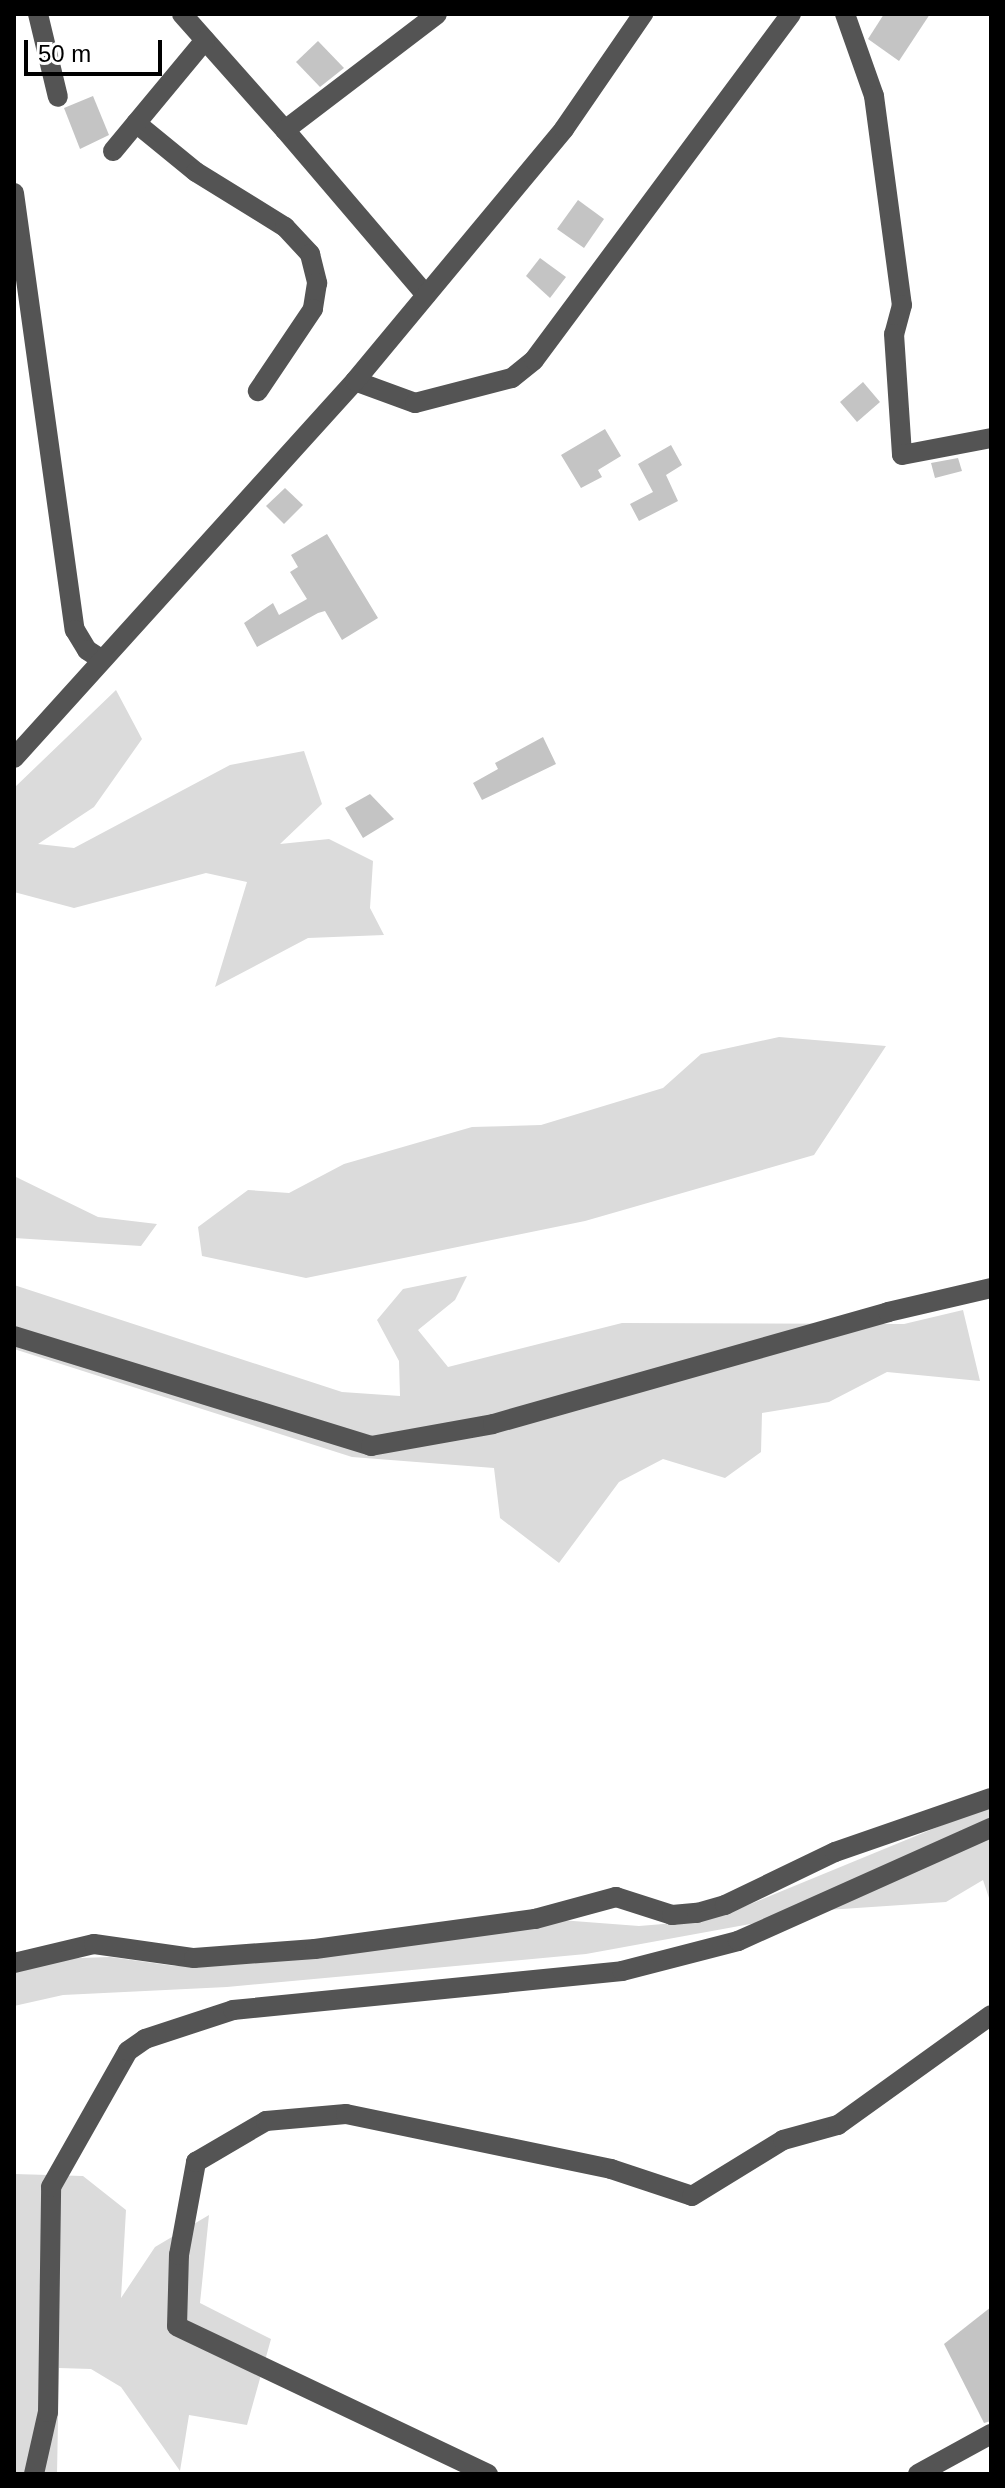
<!DOCTYPE html>
<html>
<head>
<meta charset="utf-8">
<style>
  body { margin:0 }
  #map { position:relative; width:1005px; height:2488px; overflow:hidden; background:#fff; font-family:Arial,sans-serif }
  div>[style] { position:absolute }
  .green>* { inset:0; background:#dbdbdb }
  .building>* { inset:0; background:#c4c4c4 }
  .minor>* { height:20px; margin:-10px; padding:0 10px; transform-origin:10px; border-radius:10px; background:#545454 }
  span { translate:-50% -50%; white-space:nowrap; text-align:center; line-height:1.15; -webkit-text-stroke:8px #fff; paint-order:stroke }
  .frame { position:absolute; inset:0; border:16px solid #000; pointer-events:none }
  .scale { position:absolute; left:24px; top:40px; width:138px; height:36px; box-sizing:border-box; border:4px solid #000; border-top:0; padding-left:10px; font-size:24px; line-height:28px; white-space:nowrap; color:#000; -webkit-text-stroke:6px #fff; paint-order:stroke }
</style>
</head>
<body>
<div id="map">
  <div class="green">
    <div style="clip-path:polygon(116px 690px,142px 739px,94px 807px,38px 844px,74px 848px,230px 765px,304px 751px,322px 804px,280px 844px,329px 839px,373px 861px,370px 908px,384px 935px,308px 938px,215px 987px,247px 882px,206px 873px,74px 908px,14px 892px,14px 788px)"></div>
    <div style="clip-path:polygon(779px 1037px,886px 1046px,814px 1155px,585px 1221px,306px 1278px,202px 1256px,198px 1227px,248px 1190px,289px 1193px,344px 1164px,472px 1127px,541px 1125px,663px 1088px,701px 1054px)"></div>
    <div style="clip-path:polygon(14px 1176px,98px 1217px,157px 1224px,141px 1246px,14px 1238px)"></div>
    <div style="clip-path:polygon(467px 1276px,455px 1300px,418px 1330px,448px 1367px,622px 1323px,904px 1324px,963px 1310px,980px 1381px,887px 1372px,829px 1402px,762px 1413px,761px 1452px,725px 1478px,663px 1459px,619px 1482px,559px 1563px,500px 1518px,494px 1468px,352px 1457px,14px 1349px,14px 1285px,342px 1392px,400px 1396px,399px 1361px,377px 1320px,403px 1289px)"></div>
    <div style="clip-path:polygon(991px 1805px,991px 1904px,983px 1880px,946px 1902px,827px 1910px,586px 1954px,227px 1987px,63px 1995px,14px 2006px,14px 1972px,50px 1959px,110px 1957px,175px 1966px,313px 1958px,560px 1920px,639px 1926px,688px 1922px,731px 1912px)"></div>
    <div style="clip-path:polygon(14px 2174px,83px 2176px,126px 2210px,121px 2298px,155px 2247px,209px 2215px,200px 2303px,271px 2339px,247px 2425px,189px 2415px,180px 2471px,121px 2387px,91px 2369px,59px 2368px,57px 2474px,14px 2474px)"></div>
  </div>
  <div class="building">
    <div style="clip-path:polygon(884px 14px,930px 14px,899px 61px,868px 39px)"></div>
    <div style="clip-path:polygon(318px 41px,344px 68px,320px 87px,296px 62px)"></div>
    <div style="clip-path:polygon(93px 96px,109px 135px,80px 149px,64px 108px)"></div>
    <div style="clip-path:polygon(578px 200px,604px 219px,584px 248px,557px 229px)"></div>
    <div style="clip-path:polygon(540px 258px,566px 277px,550px 298px,526px 276px)"></div>
    <div style="clip-path:polygon(863px 382px,880px 402px,857px 422px,840px 402px)"></div>
    <div style="clip-path:polygon(605px 429px,621px 456px,598px 470px,602px 477px,581px 488px,561px 455px)"></div>
    <div style="clip-path:polygon(671px 445px,682px 465px,666px 475px,678px 501px,639px 521px,630px 504px,653px 492px,638px 464px)"></div>
    <div style="clip-path:polygon(958px 458px,962px 471px,935px 478px,931px 463px)"></div>
    <div style="clip-path:polygon(285px 488px,303px 505px,284px 524px,266px 506px)"></div>
    <div style="clip-path:polygon(327px 534px,378px 618px,342px 640px,325px 611px,318px 613px,257px 647px,244px 623px,273px 603px,279px 615px,307px 599px,290px 572px,298px 567px,291px 555px)"></div>
    <div style="clip-path:polygon(543px 737px,556px 764px,482px 800px,473px 783px,498px 769px,495px 763px)"></div>
    <div style="clip-path:polygon(370px 794px,394px 819px,363px 838px,345px 808px)"></div>
    <div style="clip-path:polygon(991px 2307px,991px 2421px,984px 2423px,944px 2344px)"></div>
  </div>
  <div class="minor">
    <div style="left:38px;top:14px;width:85px;rotate:76.5deg"></div>
    <div style="left:182px;top:14px;width:155px;rotate:48.4deg"></div>
    <div style="left:845px;top:14px;width:87px;rotate:70.5deg"></div>
    <div style="left:874px;top:96px;width:211px;rotate:82.4deg"></div>
    <div style="left:902px;top:305px;width:30px;rotate:105deg"></div>
    <div style="left:894px;top:334px;width:121px;rotate:86.2deg"></div>
    <div style="left:902px;top:455px;width:91px;rotate:-10.8deg"></div>
    <div style="left:136px;top:123px;width:77px;rotate:39.2deg"></div>
    <div style="left:196px;top:172px;width:105px;rotate:31.7deg"></div>
    <div style="left:285px;top:227px;width:37px;rotate:47deg"></div>
    <div style="left:310px;top:254px;width:30px;rotate:76deg"></div>
    <div style="left:317px;top:283px;width:26px;rotate:99deg"></div>
    <div style="left:313px;top:309px;width:99px;rotate:123.9deg"></div>
    <div style="left:113px;top:151px;width:144px;rotate:-50.3deg"></div>
    <div style="left:14px;top:193px;width:441px;rotate:82.1deg"></div>
    <div style="left:75px;top:630px;width:23px;rotate:59deg"></div>
    <div style="left:87px;top:650px;width:17px;rotate:33deg"></div>
    <div style="left:426px;top:295px;width:217px;rotate:-130.5deg"></div>
    <div style="left:285px;top:130px;width:191px;rotate:-37.3deg"></div>
    <div style="left:355px;top:381px;width:64px;rotate:20.1deg"></div>
    <div style="left:415px;top:403px;width:100px;rotate:-14.5deg"></div>
    <div style="left:512px;top:378px;width:28px;rotate:-39deg"></div>
    <div style="left:534px;top:360px;width:431px;rotate:-53.4deg"></div>
    <div style="left:14px;top:758px;width:508px;rotate:-47.87deg"></div>
    <div style="left:355px;top:381px;width:327px;rotate:-50.3deg"></div>
    <div style="left:564px;top:129px;width:140px;rotate:-55.5deg"></div>
    <div style="left:14px;top:1336px;width:374px;rotate:17.1deg"></div>
    <div style="left:371px;top:1446px;width:124px;rotate:-10.2deg"></div>
    <div style="left:493px;top:1424px;width:411px;rotate:-15.8deg"></div>
    <div style="left:888px;top:1312px;width:106px;rotate:-13.1deg"></div>
    <div style="left:14px;top:1963px;width:82px;rotate:-13.4deg"></div>
    <div style="left:94px;top:1944px;width:101px;rotate:8deg"></div>
    <div style="left:194px;top:1958px;width:121px;rotate:-4.3deg"></div>
    <div style="left:315px;top:1949px;width:222px;rotate:-7.8deg"></div>
    <div style="left:535px;top:1919px;width:84px;rotate:-15.2deg"></div>
    <div style="left:616px;top:1897px;width:59px;rotate:17.8deg"></div>
    <div style="left:672px;top:1915px;width:25px;rotate:-5deg"></div>
    <div style="left:697px;top:1913px;width:29px;rotate:-16deg"></div>
    <div style="left:725px;top:1905px;width:122px;rotate:-25.7deg"></div>
    <div style="left:835px;top:1852px;width:165px;rotate:-19.1deg"></div>
    <div style="left:34px;top:2474px;width:64px;rotate:-77.3deg"></div>
    <div style="left:48px;top:2412px;width:225px;rotate:-89.2deg"></div>
    <div style="left:51px;top:2187px;width:156px;rotate:-60.5deg"></div>
    <div style="left:128px;top:2051px;width:21px;rotate:-35deg"></div>
    <div style="left:145px;top:2039px;width:93px;rotate:-18.2deg"></div>
    <div style="left:233px;top:2010px;width:391px;rotate:-5.7deg"></div>
    <div style="left:622px;top:1971px;width:120px;rotate:-14.5deg"></div>
    <div style="left:738px;top:1941px;width:277px;rotate:-24.1deg"></div>
    <div style="left:488px;top:2474px;width:344px;rotate:-154.6deg"></div>
    <div style="left:177px;top:2326px;width:71px;rotate:-88.4deg"></div>
    <div style="left:179px;top:2255px;width:95px;rotate:-79.6deg"></div>
    <div style="left:196px;top:2162px;width:81px;rotate:-30.4deg"></div>
    <div style="left:266px;top:2121px;width:80px;rotate:-5deg"></div>
    <div style="left:346px;top:2114px;width:271px;rotate:11.7deg"></div>
    <div style="left:611px;top:2169px;width:85px;rotate:18.4deg"></div>
    <div style="left:692px;top:2196px;width:107px;rotate:-31.6deg"></div>
    <div style="left:783px;top:2140px;width:57px;rotate:-15.3deg"></div>
    <div style="left:838px;top:2125px;width:188px;rotate:-35.7deg"></div>
    <div style="left:918px;top:2474px;width:83px;rotate:-28.7deg"></div>
  </div>
  <div class="frame"></div>
  <div class="scale">50 m</div>
</div>
</body>
</html>
